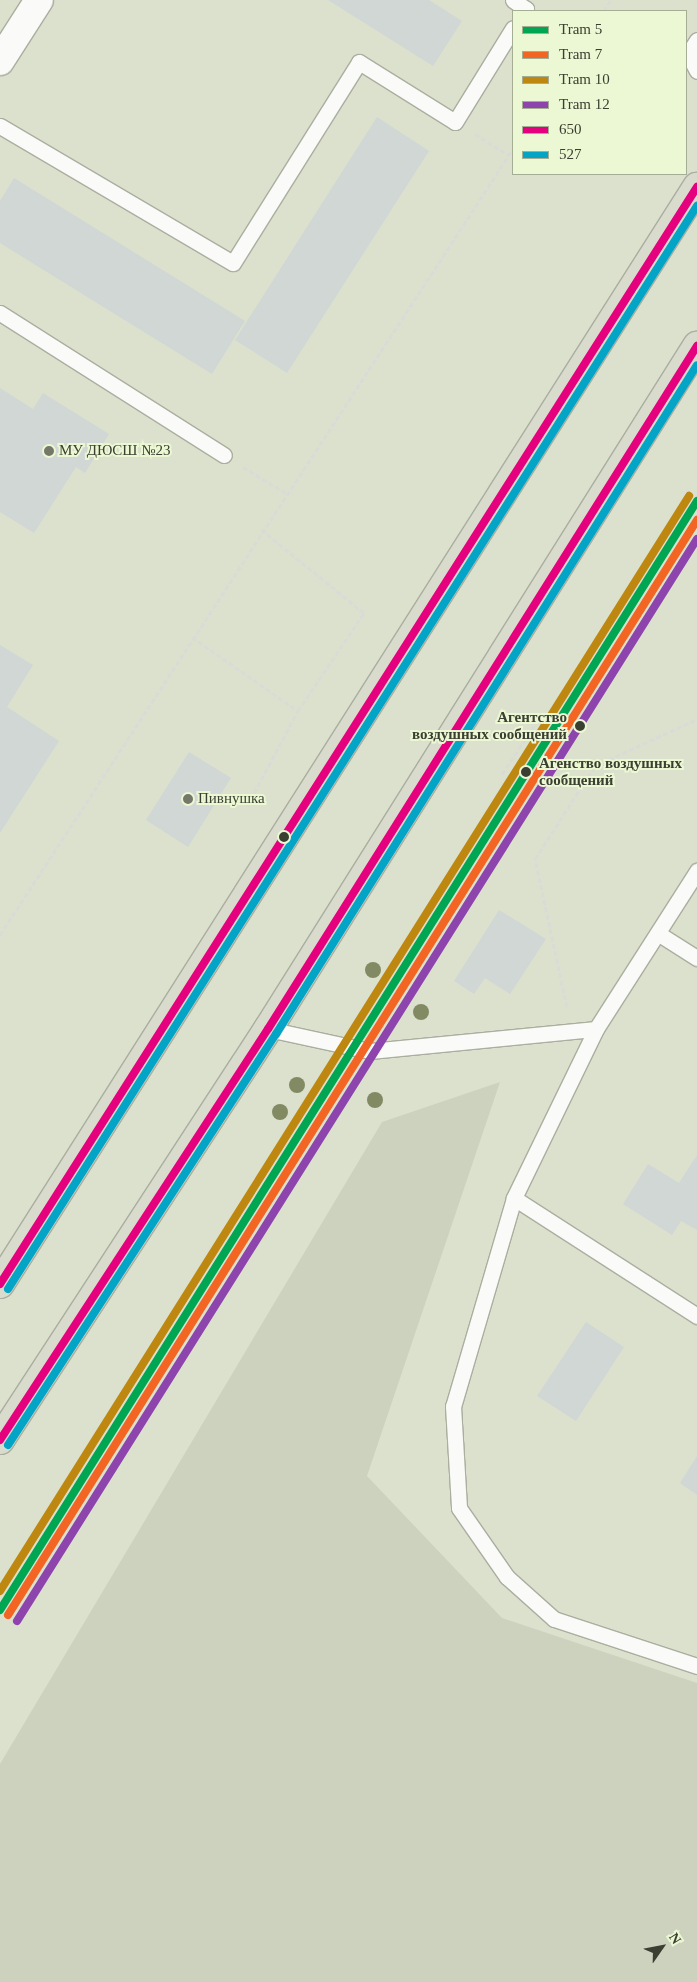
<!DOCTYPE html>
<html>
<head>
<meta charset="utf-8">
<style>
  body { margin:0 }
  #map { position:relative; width:697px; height:1982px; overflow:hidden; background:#dce1ce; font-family:"Times New Roman",serif }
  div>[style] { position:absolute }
  .green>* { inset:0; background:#ccd2be }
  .building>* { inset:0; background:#d0d7d4 }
  .path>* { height:3px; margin-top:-1.5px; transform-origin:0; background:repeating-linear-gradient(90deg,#d9dbd6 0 5px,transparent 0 7.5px) }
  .roads { filter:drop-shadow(1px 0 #aaae9f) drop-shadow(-1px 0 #aaae9f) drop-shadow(0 1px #aaae9f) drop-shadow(0 -1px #aaae9f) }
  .service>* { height:15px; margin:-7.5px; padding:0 7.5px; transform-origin:7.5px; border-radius:7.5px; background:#fafaf8 }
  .minor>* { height:28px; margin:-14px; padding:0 14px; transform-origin:14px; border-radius:14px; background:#fafaf8 }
  .trunk>* { height:28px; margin:-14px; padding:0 14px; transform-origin:14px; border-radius:14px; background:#d9dccd }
  .bus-1>* { height:8px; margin:-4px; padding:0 4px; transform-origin:4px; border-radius:4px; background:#e5007d }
  .bus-2>* { height:8px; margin:-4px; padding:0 4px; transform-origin:4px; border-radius:4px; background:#03a4c6 }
  .tram-1>* { height:8px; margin:-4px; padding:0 4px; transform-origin:4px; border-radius:4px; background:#00a651 }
  .tram-2>* { height:8px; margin:-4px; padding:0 4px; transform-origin:4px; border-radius:4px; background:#f26522 }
  .tram-3>* { height:8px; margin:-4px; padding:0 4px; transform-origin:4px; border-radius:4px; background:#be870f }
  .tram-4>* { height:8px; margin:-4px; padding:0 4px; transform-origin:4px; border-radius:4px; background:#8e44ad }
  .trees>* { width:16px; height:16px; margin:-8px; border-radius:50%; background:#828a64 }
  .dots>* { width:14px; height:14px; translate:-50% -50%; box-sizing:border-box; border:2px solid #ecf7d3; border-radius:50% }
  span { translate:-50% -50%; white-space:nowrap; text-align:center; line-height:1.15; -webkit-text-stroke:4px #ecf7d3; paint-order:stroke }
  .poi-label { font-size:15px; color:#3a3f31 }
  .left { translate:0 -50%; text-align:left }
  .stop-label { font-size:15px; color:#3a3f31; font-weight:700 }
  .right { translate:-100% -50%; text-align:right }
  .legend { position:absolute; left:512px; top:10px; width:175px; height:165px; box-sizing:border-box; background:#ecf7d3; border:1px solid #a5ad92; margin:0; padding:6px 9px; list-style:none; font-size:15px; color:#3a3f31 }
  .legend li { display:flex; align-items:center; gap:10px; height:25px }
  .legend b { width:25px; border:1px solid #a5ad92 }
  .north { position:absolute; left:637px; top:1922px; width:50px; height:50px; -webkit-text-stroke:4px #ecf7d3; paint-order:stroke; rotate:57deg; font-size:14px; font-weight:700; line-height:20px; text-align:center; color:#3a3f31 }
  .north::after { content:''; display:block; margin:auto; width:18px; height:22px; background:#3a3f31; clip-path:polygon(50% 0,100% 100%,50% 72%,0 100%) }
</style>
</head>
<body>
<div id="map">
  <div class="green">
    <div style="clip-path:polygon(500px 1082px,367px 1476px,502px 1618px,697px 1683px,697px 1982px,0 1982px,0 1764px,382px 1122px)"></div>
  </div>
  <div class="building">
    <div style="clip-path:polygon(328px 0,429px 0,462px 21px,433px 66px)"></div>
    <div style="clip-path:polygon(377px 117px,429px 151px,287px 373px,235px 340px)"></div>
    <div style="clip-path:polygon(14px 178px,245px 321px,212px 374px,0 243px,0 201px)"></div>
    <div style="clip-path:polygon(0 388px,33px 409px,43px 393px,109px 434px,85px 473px,76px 467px,34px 533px,0 512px)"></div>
    <div style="clip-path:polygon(0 645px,33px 665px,7px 707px,59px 741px,0 833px)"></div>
    <div style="clip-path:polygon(189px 752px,231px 778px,188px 847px,146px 820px)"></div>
    <div style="clip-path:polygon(499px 910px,546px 939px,510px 994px,485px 978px,474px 994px,454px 981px)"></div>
    <div style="clip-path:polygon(697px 1155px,697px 1230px,681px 1221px,672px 1235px,623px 1204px,648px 1164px,679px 1183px)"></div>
    <div style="clip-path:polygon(586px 1322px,624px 1347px,576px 1421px,537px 1396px)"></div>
    <div style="clip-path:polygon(697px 1456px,697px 1495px,680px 1483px)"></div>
  </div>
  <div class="path">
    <div style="left:604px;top:11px;width:13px;rotate:-58deg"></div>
    <div style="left:475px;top:134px;width:40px;rotate:32deg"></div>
    <div style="left:243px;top:467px;width:50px;rotate:31.2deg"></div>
    <div style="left:192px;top:637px;width:129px;rotate:34.9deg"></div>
    <div style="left:502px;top:774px;width:63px;rotate:-56.1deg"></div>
    <div style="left:247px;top:806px;width:108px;rotate:-61.8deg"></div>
    <div style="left:298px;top:711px;width:118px;rotate:-56deg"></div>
    <div style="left:364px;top:613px;width:132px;rotate:-140.9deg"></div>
    <div style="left:0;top:935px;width:939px;rotate:-56.87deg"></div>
    <div style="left:567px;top:1007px;width:151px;rotate:-102.2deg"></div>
    <div style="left:535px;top:859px;width:111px;rotate:-57.2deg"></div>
    <div style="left:595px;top:766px;width:112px;rotate:-24.7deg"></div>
  </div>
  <div class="roads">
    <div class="service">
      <div style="left:513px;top:0;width:16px;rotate:35deg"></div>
      <div style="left:526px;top:9px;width:3px;rotate:135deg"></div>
      <div style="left:697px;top:40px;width:17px;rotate:123deg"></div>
      <div style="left:688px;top:54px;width:19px;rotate:62deg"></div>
      <div style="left:0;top:126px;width:270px;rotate:30.5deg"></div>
      <div style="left:233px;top:263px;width:237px;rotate:-57.9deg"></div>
      <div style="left:359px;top:62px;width:113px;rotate:32deg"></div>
      <div style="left:455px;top:122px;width:110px;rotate:-58.3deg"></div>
      <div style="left:0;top:313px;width:265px;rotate:32.4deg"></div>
      <div style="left:659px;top:934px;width:45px;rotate:32.3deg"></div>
      <div style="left:268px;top:1029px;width:104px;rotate:12.2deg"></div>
      <div style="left:370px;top:1051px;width:227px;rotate:-5.6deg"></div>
      <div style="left:596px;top:1029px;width:188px;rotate:-57.4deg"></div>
      <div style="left:596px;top:1029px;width:188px;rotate:115.9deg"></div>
      <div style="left:514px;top:1198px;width:218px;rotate:32.8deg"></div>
      <div style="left:514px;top:1198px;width:217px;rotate:106.3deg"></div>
      <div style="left:453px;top:1406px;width:102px;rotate:86.6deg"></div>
      <div style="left:459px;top:1508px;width:84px;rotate:55.2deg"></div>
      <div style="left:507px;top:1577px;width:63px;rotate:41.8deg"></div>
      <div style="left:554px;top:1619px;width:151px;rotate:18.2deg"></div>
    </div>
    <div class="minor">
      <div style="left:0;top:61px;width:72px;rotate:-57.4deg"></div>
    </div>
    <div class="trunk">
      <div style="left:0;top:1284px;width:1300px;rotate:-57.57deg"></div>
      <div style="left:0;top:1440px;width:491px;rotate:-56.9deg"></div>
      <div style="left:268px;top:1029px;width:807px;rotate:-57.87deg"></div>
    </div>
  </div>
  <div class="bus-1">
    <div style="left:0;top:1284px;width:1300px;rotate:-57.57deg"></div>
    <div style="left:0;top:1440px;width:491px;rotate:-56.9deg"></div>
    <div style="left:268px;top:1029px;width:807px;rotate:-57.87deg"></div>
  </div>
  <div class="bus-2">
    <div style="left:8px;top:1289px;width:1284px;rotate:-57.54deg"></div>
    <div style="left:8px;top:1445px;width:491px;rotate:-56.9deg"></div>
    <div style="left:276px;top:1034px;width:790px;rotate:-57.82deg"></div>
  </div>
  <div class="tram-1">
    <div style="left:0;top:1610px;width:1310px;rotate:-57.85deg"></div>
  </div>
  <div class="tram-2">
    <div style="left:8px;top:1615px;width:1294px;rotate:-57.82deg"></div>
  </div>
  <div class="tram-3">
    <div style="left:0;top:1591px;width:1294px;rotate:-57.82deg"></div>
  </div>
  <div class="tram-4">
    <div style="left:17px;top:1621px;width:1278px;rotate:-57.85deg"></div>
  </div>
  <div class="trees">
    <div style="left:373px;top:970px"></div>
    <div style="left:421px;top:1012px"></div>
    <div style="left:297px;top:1085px"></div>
    <div style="left:375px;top:1100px"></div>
    <div style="left:280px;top:1112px"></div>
  </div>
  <div class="dots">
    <div style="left:49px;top:451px;background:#737868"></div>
    <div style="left:580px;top:726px;background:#3a3f31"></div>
    <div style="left:526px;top:772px;background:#3a3f31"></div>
    <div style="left:188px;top:799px;background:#737868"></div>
    <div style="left:284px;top:837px;background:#3a3f31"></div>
  </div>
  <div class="poi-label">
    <span class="left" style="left:59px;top:451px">МУ ДЮСШ №23</span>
    <span class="left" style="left:198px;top:799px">Пивнушка</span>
  </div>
  <div class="stop-label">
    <span class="right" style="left:567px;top:726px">Агентство<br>воздушных сообщений</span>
    <span class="left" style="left:539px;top:772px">Агенство воздушных<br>сообщений</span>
  </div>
  <ul class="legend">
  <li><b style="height:6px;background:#00a651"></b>Tram 5</li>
  <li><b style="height:6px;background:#f26522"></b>Tram 7</li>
  <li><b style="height:6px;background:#be870f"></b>Tram 10</li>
  <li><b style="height:6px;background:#8e44ad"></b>Tram 12</li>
  <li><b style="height:6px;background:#e5007d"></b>650</li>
  <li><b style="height:6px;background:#03a4c6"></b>527</li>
  </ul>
  <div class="north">N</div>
</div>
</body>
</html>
